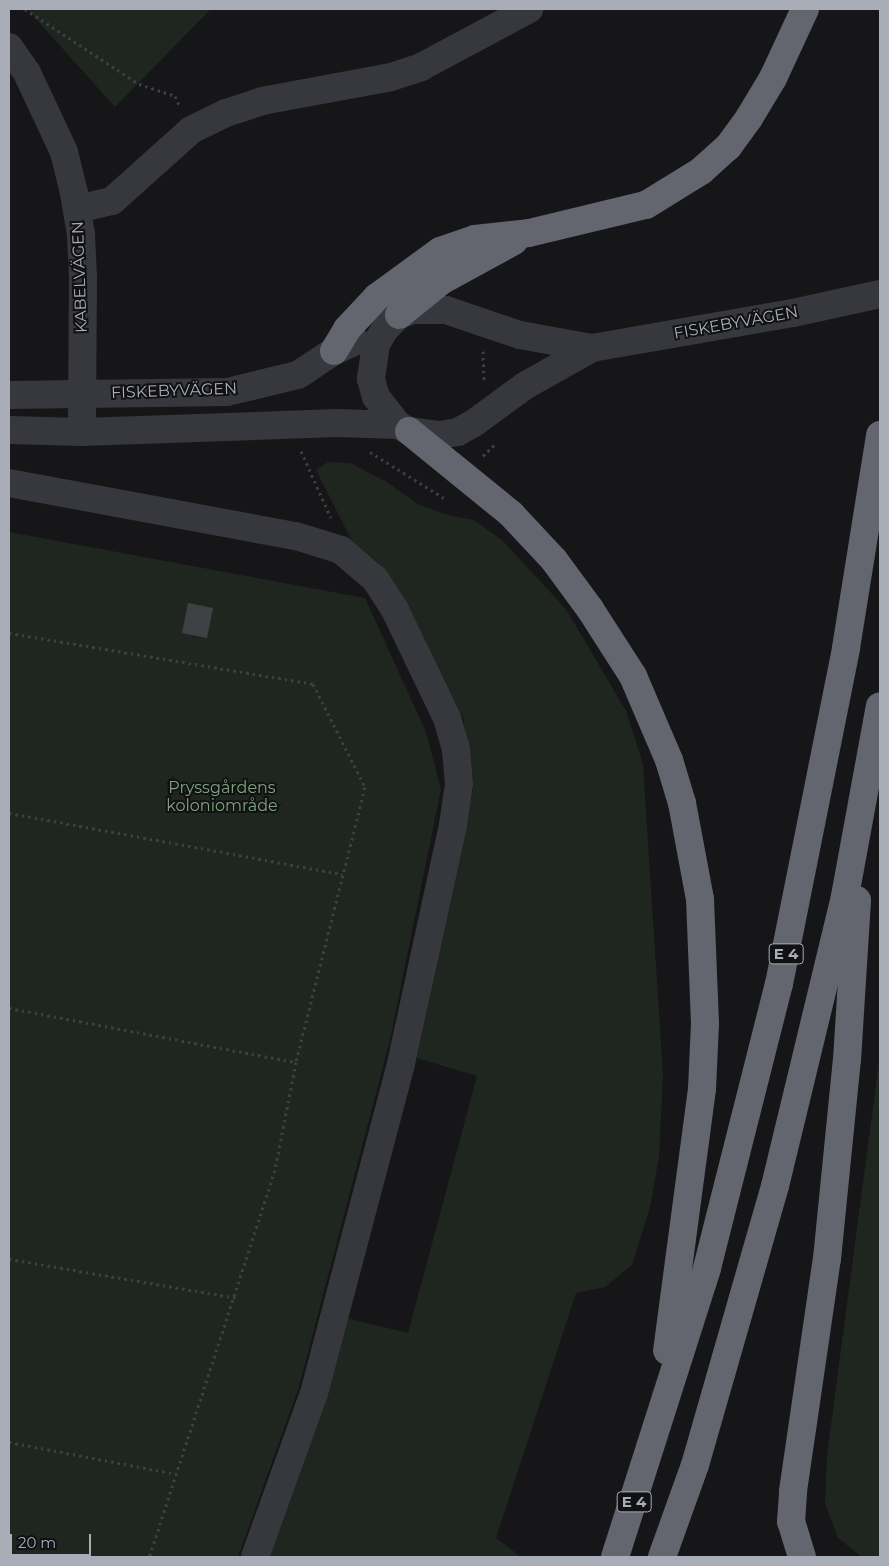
<!DOCTYPE html>
<html>
<head>
<meta charset="utf-8">
<style>
  body { margin:0 }
  #map { position:relative; width:889px; height:1566px; overflow:hidden; background:#161618; font-family:Montserrat,sans-serif }
  div>[style] { position:absolute }
  .green>* { inset:0; background:#1e261f }
  .building>* { inset:0; background:#404145 }
  .path>* { height:3px; margin-top:-1.5px; transform-origin:0; background:repeating-linear-gradient(90deg,#3d3f44 0 2.5px,transparent 0 6.5px) }
  .minor>* { height:28px; margin:-14px; padding:0 14px; transform-origin:14px; border-radius:14px; background:#37383d }
  .highway>* { height:28px; margin:-14px; padding:0 14px; transform-origin:14px; border-radius:14px; background:#63666e }
  span { translate:-50% -50%; white-space:nowrap; text-align:center; line-height:1.15; -webkit-text-stroke:4px #111113; paint-order:stroke }
  .shield-label span { padding:1px 4px; background:#111113; border:1px solid; border-radius:4px; -webkit-text-stroke-width:0 }
  .shield-label { font-size:15px; color:#a8adb8; font-weight:700 }
  .street-label { font-size:16px; color:#a8adb8 }
  .park-label { font-size:16px; color:#7fa381 }
  .frame { position:absolute; inset:0; border:10px solid #a8adb8; pointer-events:none }
  .scale { position:absolute; left:10px; top:1534px; width:81px; height:22px; box-sizing:border-box; border:2px solid #a8adb8; border-top:0; padding-left:6px; font-size:15px; line-height:18px; white-space:nowrap; color:#a8adb8; -webkit-text-stroke:4px #111113; paint-order:stroke }
</style>
</head>
<body>
<div id="map">
  <div class="green">
    <div style="clip-path:polygon(27px 9px,211px 9px,115px 107px)"></div>
    <div style="clip-path:polygon(328px 462px,350px 463px,385px 481px,418px 504px,448px 515px,474px 520px,503px 541px,566px 609px,626px 711px,643px 764px,663px 1075px,659px 1157px,650px 1207px,632px 1265px,605px 1287px,576px 1293px,496px 1538px,521px 1557px,268px 1557px,346px 1318px,408px 1333px,477px 1076px,417px 1058px,473px 790px,463px 717px,380px 564px,352px 541px,316px 470px)"></div>
    <div style="clip-path:polygon(9px 532px,365px 598px,426px 732px,441px 789px,390px 1040px,299px 1387px,238px 1557px,9px 1557px)"></div>
    <div style="clip-path:polygon(880px 1054px,880px 1557px,862px 1557px,838px 1538px,825px 1503px,827px 1455px)"></div>
  </div>
  <div class="building">
    <div style="clip-path:polygon(188px 603px,213px 608px,207px 638px,182px 633px)"></div>
  </div>
  <div class="path">
    <div style="left:25px;top:9px;width:136px;rotate:33.3deg"></div>
    <div style="left:139px;top:84px;width:38px;rotate:18deg"></div>
    <div style="left:175px;top:96px;width:12px;rotate:66deg"></div>
    <div style="left:483px;top:351px;width:30px;rotate:88deg"></div>
    <div style="left:301px;top:451px;width:73px;rotate:65.9deg"></div>
    <div style="left:370px;top:452px;width:87px;rotate:31.9deg"></div>
    <div style="left:483px;top:456px;width:16px;rotate:-45deg"></div>
    <div style="left:9px;top:633px;width:308px;rotate:9.5deg"></div>
    <div style="left:313px;top:684px;width:115px;rotate:63.2deg"></div>
    <div style="left:365px;top:787px;width:284px;rotate:104.1deg"></div>
    <div style="left:296px;top:1062px;width:110px;rotate:101deg"></div>
    <div style="left:275px;top:1170px;width:407px;rotate:108deg"></div>
    <div style="left:9px;top:813px;width:339px;rotate:10.4deg"></div>
    <div style="left:9px;top:1008px;width:292px;rotate:10.7deg"></div>
    <div style="left:9px;top:1259px;width:230px;rotate:9.7deg"></div>
    <div style="left:9px;top:1442px;width:170px;rotate:10.8deg"></div>
  </div>
  <div class="minor">
    <div style="left:9px;top:47px;width:32px;rotate:55deg"></div>
    <div style="left:27px;top:73px;width:87px;rotate:64.9deg"></div>
    <div style="left:64px;top:152px;width:42px;rotate:76.3deg"></div>
    <div style="left:74px;top:193px;width:43px;rotate:80.5deg"></div>
    <div style="left:81px;top:235px;width:42px;rotate:87.3deg"></div>
    <div style="left:83px;top:277px;width:155px;rotate:90.4deg"></div>
    <div style="left:77px;top:209px;width:36px;rotate:-13deg"></div>
    <div style="left:112px;top:201px;width:106px;rotate:-41.9deg"></div>
    <div style="left:191px;top:130px;width:39px;rotate:-26deg"></div>
    <div style="left:226px;top:113px;width:38px;rotate:-18deg"></div>
    <div style="left:262px;top:101px;width:131px;rotate:-10.5deg"></div>
    <div style="left:391px;top:77px;width:32px;rotate:-18deg"></div>
    <div style="left:421px;top:67px;width:123px;rotate:-28.2deg"></div>
    <div style="left:592px;top:348px;width:76px;rotate:150.7deg"></div>
    <div style="left:526px;top:385px;width:64px;rotate:143.8deg"></div>
    <div style="left:474px;top:423px;width:18px;rotate:151deg"></div>
    <div style="left:458px;top:432px;width:19px;rotate:171deg"></div>
    <div style="left:439px;top:435px;width:30px;rotate:-172deg"></div>
    <div style="left:409px;top:431px;width:13px;rotate:-151deg"></div>
    <div style="left:398px;top:425px;width:36px;rotate:-128deg"></div>
    <div style="left:376px;top:397px;width:19px;rotate:-106deg"></div>
    <div style="left:371px;top:379px;width:35px;rotate:-82deg"></div>
    <div style="left:376px;top:344px;width:17px;rotate:-59deg"></div>
    <div style="left:385px;top:329px;width:20px;rotate:-45deg"></div>
    <div style="left:399px;top:315px;width:15px;rotate:-20deg"></div>
    <div style="left:413px;top:310px;width:33px"></div>
    <div style="left:446px;top:310px;width:78px;rotate:18.7deg"></div>
    <div style="left:520px;top:335px;width:73px;rotate:10.2deg"></div>
    <div style="left:592px;top:348px;width:204px;rotate:-9.9deg"></div>
    <div style="left:793px;top:313px;width:89px;rotate:-12.3deg"></div>
    <div style="left:9px;top:395px;width:218px;rotate:-0.8deg"></div>
    <div style="left:227px;top:392px;width:73px;rotate:-13.5deg"></div>
    <div style="left:298px;top:375px;width:43px;rotate:-33.7deg"></div>
    <div style="left:334px;top:351px;width:24px;rotate:-24deg"></div>
    <div style="left:9px;top:430px;width:73px;rotate:1.6deg"></div>
    <div style="left:82px;top:432px;width:255px;rotate:-2deg"></div>
    <div style="left:337px;top:423px;width:61px;rotate:1.9deg"></div>
    <div style="left:9px;top:483px;width:292px;rotate:10.5deg"></div>
    <div style="left:296px;top:536px;width:47px;rotate:17.3deg"></div>
    <div style="left:341px;top:550px;width:45px;rotate:40.5deg"></div>
    <div style="left:375px;top:579px;width:35px;rotate:57deg"></div>
    <div style="left:394px;top:608px;width:122px;rotate:64.3deg"></div>
    <div style="left:447px;top:718px;width:33px;rotate:74deg"></div>
    <div style="left:456px;top:750px;width:34px;rotate:85deg"></div>
    <div style="left:459px;top:784px;width:41px;rotate:98.3deg"></div>
    <div style="left:453px;top:825px;width:245px;rotate:102.3deg"></div>
    <div style="left:401px;top:1064px;width:340px;rotate:104.8deg"></div>
    <div style="left:314px;top:1393px;width:174px;rotate:109.8deg"></div>
  </div>
  <div class="highway">
    <div style="left:399px;top:315px;width:54px;rotate:-39deg"></div>
    <div style="left:441px;top:281px;width:83px;rotate:-28.7deg"></div>
    <div style="left:334px;top:351px;width:26px;rotate:-59deg"></div>
    <div style="left:347px;top:329px;width:44px;rotate:-46.8deg"></div>
    <div style="left:377px;top:297px;width:78px;rotate:-36.1deg"></div>
    <div style="left:440px;top:251px;width:37px;rotate:-19deg"></div>
    <div style="left:475px;top:239px;width:54px;rotate:-6.3deg"></div>
    <div style="left:529px;top:233px;width:120px;rotate:-13.5deg"></div>
    <div style="left:646px;top:205px;width:65px;rotate:-31.7deg"></div>
    <div style="left:701px;top:171px;width:36px;rotate:-42deg"></div>
    <div style="left:728px;top:147px;width:36px;rotate:-54deg"></div>
    <div style="left:749px;top:118px;width:47px;rotate:-59deg"></div>
    <div style="left:773px;top:78px;width:76px;rotate:-65.1deg"></div>
    <div style="left:409px;top:431px;width:132px;rotate:39.1deg"></div>
    <div style="left:511px;top:514px;width:63px;rotate:46.9deg"></div>
    <div style="left:554px;top:560px;width:61px;rotate:53.7deg"></div>
    <div style="left:590px;top:609px;width:80px;rotate:57.3deg"></div>
    <div style="left:633px;top:676px;width:91px;rotate:66.8deg"></div>
    <div style="left:669px;top:760px;width:45px;rotate:73.2deg"></div>
    <div style="left:682px;top:803px;width:98px;rotate:79.4deg"></div>
    <div style="left:700px;top:899px;width:124px;rotate:87.7deg"></div>
    <div style="left:705px;top:1023px;width:66px;rotate:92.6deg"></div>
    <div style="left:702px;top:1089px;width:264px;rotate:97.6deg"></div>
    <div style="left:615px;top:1557px;width:303px;rotate:-72.3deg"></div>
    <div style="left:707px;top:1268px;width:293px;rotate:-75.8deg"></div>
    <div style="left:779px;top:984px;width:343px;rotate:-78.7deg"></div>
    <div style="left:846px;top:648px;width:216px;rotate:-80.9deg"></div>
    <div style="left:662px;top:1557px;width:98px;rotate:-70.3deg"></div>
    <div style="left:695px;top:1465px;width:290px;rotate:-74deg"></div>
    <div style="left:775px;top:1186px;width:298px;rotate:-76.4deg"></div>
    <div style="left:845px;top:896px;width:193px;rotate:-79.6deg"></div>
    <div style="left:802px;top:1557px;width:37px;rotate:-107deg"></div>
    <div style="left:791px;top:1522px;width:31px;rotate:-86deg"></div>
    <div style="left:793px;top:1491px;width:234px;rotate:-81.7deg"></div>
    <div style="left:827px;top:1259px;width:200px;rotate:-84.3deg"></div>
    <div style="left:847px;top:1060px;width:160px;rotate:-86.4deg"></div>
  </div>
  <div class="shield-label">
    <span style="left:786px;top:954px">E 4</span>
    <span style="left:634px;top:1502px">E 4</span>
  </div>
  <div class="street-label">
    <span style="left:80px;top:277px;rotate:-92deg">KABELVÄGEN</span>
    <span style="left:736px;top:323px;rotate:-10deg">FISKEBYVÄGEN</span>
    <span style="left:174px;top:391px;rotate:-2deg">FISKEBYVÄGEN</span>
  </div>
  <div class="park-label">
    <span style="left:222px;top:797px">Pryssgårdens<br>koloniområde</span>
  </div>
  <div class="frame"></div>
  <div class="scale">20 m</div>
</div>
</body>
</html>
